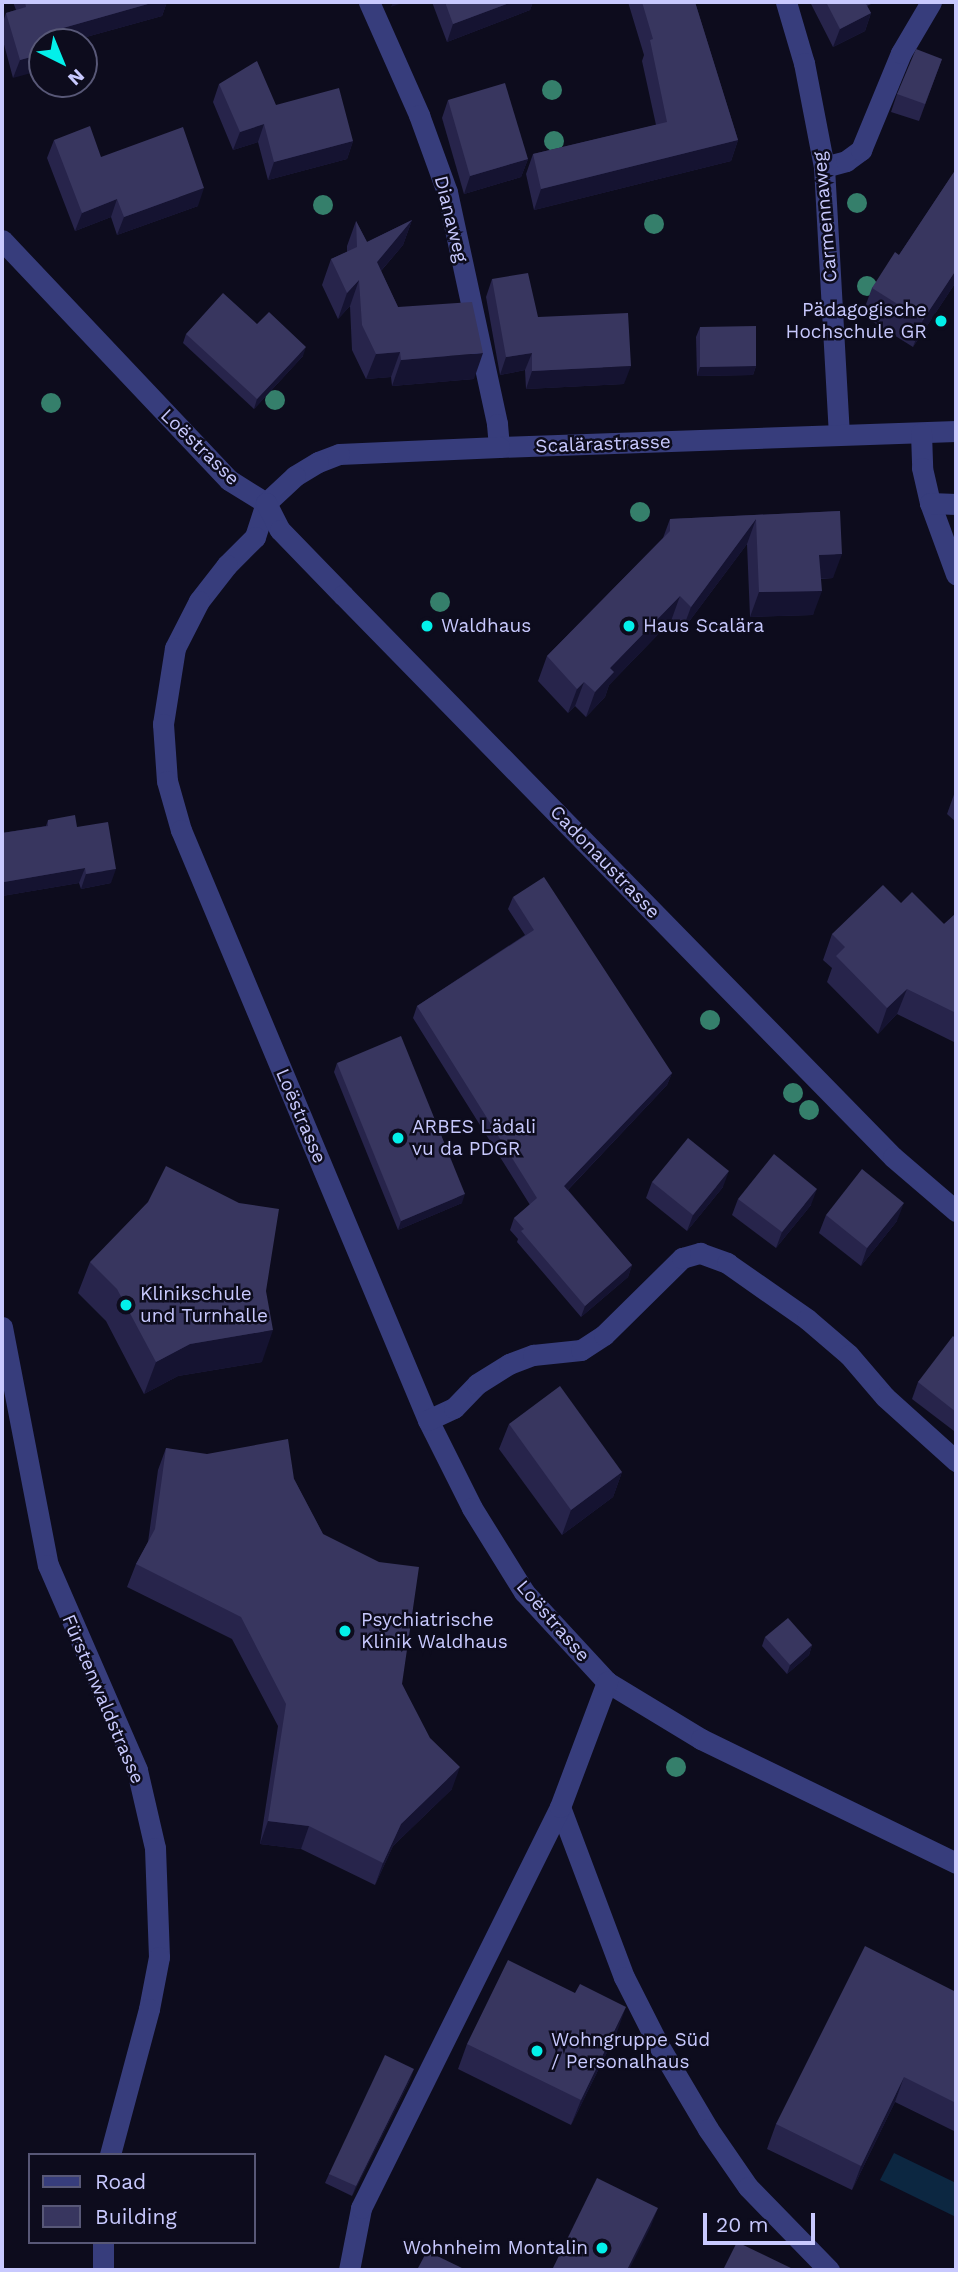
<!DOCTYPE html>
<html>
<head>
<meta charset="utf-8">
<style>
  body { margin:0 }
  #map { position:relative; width:958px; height:2272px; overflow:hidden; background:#0d0c1d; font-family:"Work Sans",sans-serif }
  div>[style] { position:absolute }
  .water>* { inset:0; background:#0c2741 }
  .minor>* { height:21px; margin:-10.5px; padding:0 10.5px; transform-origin:10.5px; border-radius:10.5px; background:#373d7c }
  .trees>* { width:20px; height:20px; margin:-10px; border-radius:50%; background:#357f6b }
  .wall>* { inset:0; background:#27244b }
  .shaded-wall>* { inset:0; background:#151331 }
  .building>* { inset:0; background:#38365f }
  .dots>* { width:19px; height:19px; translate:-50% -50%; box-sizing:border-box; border:4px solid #0d0c1d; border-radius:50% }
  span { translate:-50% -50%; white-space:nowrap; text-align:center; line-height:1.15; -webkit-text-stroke:5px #0d0c1d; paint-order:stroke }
  .street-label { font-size:19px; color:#c8c9fe }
  .poi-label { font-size:19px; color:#c8c9fe }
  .right { translate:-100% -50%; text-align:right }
  .left { translate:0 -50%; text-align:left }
  .frame { position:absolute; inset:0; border:4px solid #c8c9fe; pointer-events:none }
  .legend { position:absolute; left:28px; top:2153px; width:228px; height:91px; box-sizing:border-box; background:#0d0c1d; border:2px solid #585877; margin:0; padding:9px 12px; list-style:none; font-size:21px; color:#c8c9fe }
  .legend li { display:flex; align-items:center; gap:14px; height:35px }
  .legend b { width:35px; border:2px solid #585877 }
  .north { position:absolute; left:28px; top:28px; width:70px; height:70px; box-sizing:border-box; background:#0d0c1d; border:2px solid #585877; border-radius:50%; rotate:137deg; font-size:19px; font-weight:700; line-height:28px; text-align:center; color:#c8c9fe }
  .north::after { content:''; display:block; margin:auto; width:24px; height:32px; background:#03f0ea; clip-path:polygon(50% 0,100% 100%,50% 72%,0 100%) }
  .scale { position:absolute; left:703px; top:2213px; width:112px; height:32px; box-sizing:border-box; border:4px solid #c8c9fe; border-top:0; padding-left:9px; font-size:21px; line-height:24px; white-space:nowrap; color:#c8c9fe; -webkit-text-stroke:5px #0d0c1d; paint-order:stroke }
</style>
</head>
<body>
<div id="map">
  <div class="water">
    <div style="clip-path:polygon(894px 2153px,956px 2183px,956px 2217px,880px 2180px)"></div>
  </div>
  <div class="minor">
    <div style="left:369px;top:2px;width:124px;rotate:66.1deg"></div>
    <div style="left:419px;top:115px;width:82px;rotate:70deg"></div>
    <div style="left:447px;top:192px;width:237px;rotate:77.8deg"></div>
    <div style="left:497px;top:424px;width:23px;rotate:85deg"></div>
    <div style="left:786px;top:2px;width:64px;rotate:73.6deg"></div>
    <div style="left:804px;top:63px;width:106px;rotate:79.1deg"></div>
    <div style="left:824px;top:167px;width:268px;rotate:86.8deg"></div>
    <div style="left:824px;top:167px;width:23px;rotate:-15deg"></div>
    <div style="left:846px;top:161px;width:19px;rotate:-36deg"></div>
    <div style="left:861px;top:150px;width:105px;rotate:-67.6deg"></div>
    <div style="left:901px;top:53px;width:59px;rotate:-59.5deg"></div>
    <div style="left:2px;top:240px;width:330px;rotate:46.6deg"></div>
    <div style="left:229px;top:480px;width:44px;rotate:31.9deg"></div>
    <div style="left:956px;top:431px;width:457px;rotate:178deg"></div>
    <div style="left:499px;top:447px;width:160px;rotate:177.5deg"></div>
    <div style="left:339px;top:454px;width:22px;rotate:159deg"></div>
    <div style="left:318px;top:462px;width:27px;rotate:149deg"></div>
    <div style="left:295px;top:476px;width:40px;rotate:137deg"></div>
    <div style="left:266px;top:503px;width:36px;rotate:108deg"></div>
    <div style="left:255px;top:537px;width:40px;rotate:135deg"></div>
    <div style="left:227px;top:565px;width:46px;rotate:127.9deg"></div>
    <div style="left:199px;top:601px;width:53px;rotate:117.1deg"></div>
    <div style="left:175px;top:648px;width:77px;rotate:99deg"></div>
    <div style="left:163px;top:724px;width:57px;rotate:86deg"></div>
    <div style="left:167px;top:781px;width:51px;rotate:74.1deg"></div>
    <div style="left:181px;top:830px;width:640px;rotate:67.28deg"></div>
    <div style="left:428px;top:1420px;width:98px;rotate:63.4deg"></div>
    <div style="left:472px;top:1508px;width:99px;rotate:58.2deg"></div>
    <div style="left:524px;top:1592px;width:122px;rotate:47.3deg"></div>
    <div style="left:607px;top:1682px;width:110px;rotate:31.2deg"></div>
    <div style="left:701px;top:1739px;width:284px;rotate:25.9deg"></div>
    <div style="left:921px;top:433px;width:35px;rotate:88deg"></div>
    <div style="left:922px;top:468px;width:36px;rotate:77deg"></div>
    <div style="left:930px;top:503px;width:76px;rotate:69.9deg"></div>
    <div style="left:266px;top:503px;width:30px;rotate:63deg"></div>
    <div style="left:280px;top:530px;width:91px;rotate:45.9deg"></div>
    <div style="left:343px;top:595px;width:786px;rotate:45.62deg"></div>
    <div style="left:893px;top:1157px;width:83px;rotate:40.6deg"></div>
    <div style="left:930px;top:503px;width:26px;rotate:2deg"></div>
    <div style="left:2px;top:1327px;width:242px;rotate:79.1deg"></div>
    <div style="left:48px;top:1565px;width:223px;rotate:66.5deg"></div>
    <div style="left:137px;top:1770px;width:80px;rotate:77deg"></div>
    <div style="left:155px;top:1848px;width:109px;rotate:87.9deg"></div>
    <div style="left:159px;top:1957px;width:53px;rotate:100.9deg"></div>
    <div style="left:149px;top:2009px;width:151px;rotate:105deg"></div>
    <div style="left:428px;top:1420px;width:29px;rotate:-25deg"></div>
    <div style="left:454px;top:1408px;width:33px;rotate:-46deg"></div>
    <div style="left:477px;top:1384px;width:38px;rotate:-32deg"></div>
    <div style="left:509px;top:1364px;width:26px;rotate:-21deg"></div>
    <div style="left:533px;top:1355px;width:48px;rotate:-5.9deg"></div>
    <div style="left:581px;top:1350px;width:27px;rotate:-33deg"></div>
    <div style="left:604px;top:1335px;width:110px;rotate:-44.6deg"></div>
    <div style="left:682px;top:1258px;width:19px;rotate:-16deg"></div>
    <div style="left:700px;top:1253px;width:29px;rotate:20deg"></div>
    <div style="left:727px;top:1263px;width:98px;rotate:35deg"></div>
    <div style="left:807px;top:1319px;width:55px;rotate:40.6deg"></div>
    <div style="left:849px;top:1355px;width:55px;rotate:49.4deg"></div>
    <div style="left:885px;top:1397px;width:96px;rotate:42deg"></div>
    <div style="left:560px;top:1807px;width:182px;rotate:69.4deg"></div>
    <div style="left:624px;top:1977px;width:77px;rotate:63.1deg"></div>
    <div style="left:659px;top:2046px;width:96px;rotate:59.4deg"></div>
    <div style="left:708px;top:2129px;width:70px;rotate:55.4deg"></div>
    <div style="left:748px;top:2187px;width:116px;rotate:45.7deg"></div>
    <div style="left:103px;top:2242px;width:28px;rotate:90deg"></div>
    <div style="left:349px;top:2270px;width:63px;rotate:-79deg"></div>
    <div style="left:361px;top:2208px;width:448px;rotate:-63.6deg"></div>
    <div style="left:560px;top:1807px;width:134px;rotate:-69.4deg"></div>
  </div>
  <div class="trees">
    <div style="left:552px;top:90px"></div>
    <div style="left:554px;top:141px"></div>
    <div style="left:857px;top:203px"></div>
    <div style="left:323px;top:205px"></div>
    <div style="left:654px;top:224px"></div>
    <div style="left:867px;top:286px"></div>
    <div style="left:275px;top:400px"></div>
    <div style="left:51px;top:403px"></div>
    <div style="left:640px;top:512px"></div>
    <div style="left:440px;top:602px"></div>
    <div style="left:710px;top:1020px"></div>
    <div style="left:793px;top:1093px"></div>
    <div style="left:809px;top:1110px"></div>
    <div style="left:676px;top:1767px"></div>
  </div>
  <div class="wall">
    <div style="clip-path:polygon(13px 2px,167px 2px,162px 16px,68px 42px,42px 42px,13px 78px,2px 37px,2px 25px,6px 13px,16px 10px)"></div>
    <div style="clip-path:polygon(432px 2px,533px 2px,530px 10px,447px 42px)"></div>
    <div style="clip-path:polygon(628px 2px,695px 2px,738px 140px,731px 161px,534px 210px,526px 174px,533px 154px,656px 125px,642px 61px,644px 55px)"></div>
    <div style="clip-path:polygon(810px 2px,875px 2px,867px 6px,871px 13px,865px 31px,833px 47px)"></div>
    <div style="clip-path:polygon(942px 59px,919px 121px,891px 112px,897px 94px)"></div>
    <div style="clip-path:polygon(219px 84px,276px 105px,353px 141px,347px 159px,268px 180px,258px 142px,233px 150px,213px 102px)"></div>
    <div style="clip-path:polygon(448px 100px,528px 159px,521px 177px,464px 194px,442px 118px)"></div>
    <div style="clip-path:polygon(54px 140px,198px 206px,117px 235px,111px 217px,75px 231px,47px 158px)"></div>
    <div style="clip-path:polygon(956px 169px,956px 287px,954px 285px,913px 347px,862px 315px,872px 288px,899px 255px)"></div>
    <div style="clip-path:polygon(412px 220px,403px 245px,381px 271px,398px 307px,474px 379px,392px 386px,391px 377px,366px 379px,352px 350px,350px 306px,338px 319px,322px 285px,331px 259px,347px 252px,347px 246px,356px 221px,367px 242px)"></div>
    <div style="clip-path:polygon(492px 279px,538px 317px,624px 384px,526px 389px,525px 370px,500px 375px,486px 297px)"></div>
    <div style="clip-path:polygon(257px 324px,303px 356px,254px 409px,183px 343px,186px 334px)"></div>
    <div style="clip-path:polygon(700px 327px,756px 366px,753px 375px,697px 376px,696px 337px)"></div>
    <div style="clip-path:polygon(840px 511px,833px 578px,821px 579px,813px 615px,750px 617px,747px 544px,682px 631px,671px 621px,609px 685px,605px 697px,586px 717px,575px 706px,568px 713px,538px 681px,547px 656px,663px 538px,670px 519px)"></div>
    <div style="clip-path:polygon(956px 789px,956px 822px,947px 814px)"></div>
    <div style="clip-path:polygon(48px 820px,77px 827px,111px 883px,81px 889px,79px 883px,2px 896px,2px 833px,46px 826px)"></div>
    <div style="clip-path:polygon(513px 897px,672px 1073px,667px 1085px,568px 1190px,632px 1265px,628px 1277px,581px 1317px,517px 1242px,518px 1239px,510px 1230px,514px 1218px,530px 1205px,413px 1018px,417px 1006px,525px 935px,508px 909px)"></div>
    <div style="clip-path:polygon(901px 903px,944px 924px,956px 915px,956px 1043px,897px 1014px,878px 1034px,827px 982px,832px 968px,823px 960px,832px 934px)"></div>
    <div style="clip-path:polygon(337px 1063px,462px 1203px,398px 1230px,334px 1072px)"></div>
    <div style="clip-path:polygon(652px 1182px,723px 1187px,687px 1231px,646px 1198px)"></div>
    <div style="clip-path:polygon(738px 1199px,811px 1205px,776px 1248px,732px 1215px)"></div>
    <div style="clip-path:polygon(826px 1215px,897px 1221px,861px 1266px,819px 1233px)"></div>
    <div style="clip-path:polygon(90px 1262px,266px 1291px,262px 1362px,178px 1376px,144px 1394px,106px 1321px,78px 1293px)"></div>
    <div style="clip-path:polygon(956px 1339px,956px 1428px,954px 1431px,912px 1399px,918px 1382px)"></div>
    <div style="clip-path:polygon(509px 1424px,622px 1472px,613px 1497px,562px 1535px,499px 1449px)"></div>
    <div style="clip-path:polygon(166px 1448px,294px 1479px,402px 1684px,452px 1789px,393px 1846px,375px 1885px,301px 1849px,260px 1844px,278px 1726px,232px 1639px,127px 1587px,136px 1564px,148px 1542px,158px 1470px)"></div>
    <div style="clip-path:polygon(765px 1637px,812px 1645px,809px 1655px,787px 1674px,762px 1646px)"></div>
    <div style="clip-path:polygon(956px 1992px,956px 2132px,895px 2102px,852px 2190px,767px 2149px,776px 2124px)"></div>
    <div style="clip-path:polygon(617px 2032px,571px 2125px,458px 2069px,467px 2044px)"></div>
    <div style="clip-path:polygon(411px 2078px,352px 2196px,325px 2183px,329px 2174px)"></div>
  </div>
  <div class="shaded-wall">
    <div style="clip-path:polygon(155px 2px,167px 2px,162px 16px,68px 42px,57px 42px,63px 28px)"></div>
    <div style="clip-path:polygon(393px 2px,405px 2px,391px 7px)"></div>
    <div style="clip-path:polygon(512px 2px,533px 2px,530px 10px,447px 42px,453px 24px)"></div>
    <div style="clip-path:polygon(871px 13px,865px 31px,833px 47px,840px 29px)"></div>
    <div style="clip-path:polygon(42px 54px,42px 70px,13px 78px,20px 60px)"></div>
    <div style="clip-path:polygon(264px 124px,258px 142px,233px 150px,240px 132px)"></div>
    <div style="clip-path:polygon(738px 140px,731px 161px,534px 210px,541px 189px)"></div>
    <div style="clip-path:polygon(353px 141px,347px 159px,268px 180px,274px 162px)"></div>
    <div style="clip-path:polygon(528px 159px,521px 177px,464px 194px,470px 176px)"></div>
    <div style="clip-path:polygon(204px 188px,198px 206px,117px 235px,124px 217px)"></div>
    <div style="clip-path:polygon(117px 199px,111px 217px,75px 231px,82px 213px)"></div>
    <div style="clip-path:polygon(412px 220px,403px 245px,367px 287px,377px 262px)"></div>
    <div style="clip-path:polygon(956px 270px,956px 279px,954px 285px,913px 347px,923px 320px)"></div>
    <div style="clip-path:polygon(359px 280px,350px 306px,338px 319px,347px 293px)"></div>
    <div style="clip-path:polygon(306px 347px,303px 356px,254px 409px,257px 399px)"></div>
    <div style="clip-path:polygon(400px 352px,391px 377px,366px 379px,376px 354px)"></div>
    <div style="clip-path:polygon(483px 353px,474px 379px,392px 386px,401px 360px)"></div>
    <div style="clip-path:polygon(532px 353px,525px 370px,500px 375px,506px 357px)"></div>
    <div style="clip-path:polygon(631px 366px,624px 384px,526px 389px,532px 371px)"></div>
    <div style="clip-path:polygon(756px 366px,753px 375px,697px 376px,700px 367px)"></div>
    <div style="clip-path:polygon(756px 519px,747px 544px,682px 631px,691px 607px)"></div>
    <div style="clip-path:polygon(842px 554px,833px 578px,810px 579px,819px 555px)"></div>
    <div style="clip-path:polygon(822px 591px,813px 615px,750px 617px,759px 592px)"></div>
    <div style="clip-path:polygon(680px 596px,671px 621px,609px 685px,605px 697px,586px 717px,595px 692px,610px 668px)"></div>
    <div style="clip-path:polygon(584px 682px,575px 706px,568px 713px,577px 689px)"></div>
    <div style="clip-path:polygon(85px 868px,79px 883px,2px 896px,2px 889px,4px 882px)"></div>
    <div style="clip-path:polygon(116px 869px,111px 883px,81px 889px,86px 874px)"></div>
    <div style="clip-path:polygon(907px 989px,897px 1014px,878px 1034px,887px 1008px)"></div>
    <div style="clip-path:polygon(672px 1073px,667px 1085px,560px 1198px,564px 1186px)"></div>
    <div style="clip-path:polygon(729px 1171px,723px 1187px,687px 1231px,693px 1215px)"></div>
    <div style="clip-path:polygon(817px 1189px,811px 1205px,776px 1248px,782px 1232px)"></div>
    <div style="clip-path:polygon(465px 1194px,462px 1203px,398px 1230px,401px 1221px)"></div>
    <div style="clip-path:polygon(904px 1203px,897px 1221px,861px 1266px,867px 1248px)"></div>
    <div style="clip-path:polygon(632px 1265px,628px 1277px,581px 1317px,585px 1306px)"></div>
    <div style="clip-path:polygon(273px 1330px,262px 1362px,178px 1376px,144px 1394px,156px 1362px,190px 1344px)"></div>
    <div style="clip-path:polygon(622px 1472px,613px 1497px,562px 1535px,571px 1510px)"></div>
    <div style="clip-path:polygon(812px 1645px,809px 1655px,787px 1674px,790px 1665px)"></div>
    <div style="clip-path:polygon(460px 1767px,452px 1789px,393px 1846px,375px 1885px,383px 1863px,401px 1824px)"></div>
    <div style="clip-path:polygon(268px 1821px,309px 1826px,301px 1849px,260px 1844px)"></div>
    <div style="clip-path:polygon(626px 2007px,617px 2032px,571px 2125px,581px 2100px)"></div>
    <div style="clip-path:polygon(414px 2069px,411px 2078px,352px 2196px,356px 2186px)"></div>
    <div style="clip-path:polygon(904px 2077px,895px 2102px,852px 2190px,861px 2166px)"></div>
    <div style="clip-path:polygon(658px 2208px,651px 2226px,629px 2270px,627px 2270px)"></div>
  </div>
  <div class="building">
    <div style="clip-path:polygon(25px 2px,155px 2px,63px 28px,67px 42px,42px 42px,42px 54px,20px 60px,6px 13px,26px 7px)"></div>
    <div style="clip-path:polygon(445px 2px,512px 2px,453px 24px)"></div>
    <div style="clip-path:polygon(642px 2px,695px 2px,738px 140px,541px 189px,533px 154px,667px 122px,650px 40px,653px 39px)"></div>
    <div style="clip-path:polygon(826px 2px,865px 2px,871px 13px,840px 29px)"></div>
    <div style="clip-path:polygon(916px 49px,942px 59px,925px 104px,897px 94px)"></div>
    <div style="clip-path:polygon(257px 61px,276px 105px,339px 88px,353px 141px,274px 162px,264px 124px,240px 132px,219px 84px)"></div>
    <div style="clip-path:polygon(505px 83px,528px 159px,470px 176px,448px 100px)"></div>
    <div style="clip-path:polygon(90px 126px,101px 157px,183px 127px,204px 188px,124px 217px,117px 199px,82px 213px,54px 140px)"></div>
    <div style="clip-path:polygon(956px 169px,956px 270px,923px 320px,872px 288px,895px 252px,899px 255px)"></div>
    <div style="clip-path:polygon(412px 220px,377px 262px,398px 307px,472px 302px,483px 353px,401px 360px,400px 352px,376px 354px,362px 325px,359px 280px,347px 293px,331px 259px,357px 247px,356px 221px,367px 242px)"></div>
    <div style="clip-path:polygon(528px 273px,538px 317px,628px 313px,631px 366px,532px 371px,532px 353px,506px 357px,492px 279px)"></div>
    <div style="clip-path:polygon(223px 293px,257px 324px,269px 312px,306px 347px,257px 399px,186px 334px)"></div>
    <div style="clip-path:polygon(756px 326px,756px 366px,700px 367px,700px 327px)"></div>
    <div style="clip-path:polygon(840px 511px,842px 554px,819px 555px,822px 591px,759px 592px,756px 519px,691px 607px,680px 596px,610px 668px,614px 672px,595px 692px,584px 682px,577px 689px,547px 656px,670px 531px,670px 519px)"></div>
    <div style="clip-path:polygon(75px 815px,77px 827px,108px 822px,116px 869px,86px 874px,85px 868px,4px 882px,2px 869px,2px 833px,48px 826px,48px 820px)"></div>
    <div style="clip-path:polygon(544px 877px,672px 1073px,564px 1186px,632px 1265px,585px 1306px,521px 1231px,524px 1229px,514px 1218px,537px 1198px,417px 1006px,534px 930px,513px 897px)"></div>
    <div style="clip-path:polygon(883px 885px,901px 903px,912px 892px,944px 924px,955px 914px,956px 915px,956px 1013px,907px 989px,887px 1008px,836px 956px,845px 947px,832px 934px)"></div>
    <div style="clip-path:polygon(401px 1036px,465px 1194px,401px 1221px,337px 1063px)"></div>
    <div style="clip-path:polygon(688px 1138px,729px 1171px,693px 1215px,652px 1182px)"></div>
    <div style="clip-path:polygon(774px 1154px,817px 1189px,782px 1232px,738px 1199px)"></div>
    <div style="clip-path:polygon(166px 1166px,239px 1203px,279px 1209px,266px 1291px,273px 1330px,190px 1344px,156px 1362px,117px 1289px,90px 1262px,148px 1202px)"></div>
    <div style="clip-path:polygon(862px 1169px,904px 1203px,867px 1248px,826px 1215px)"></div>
    <div style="clip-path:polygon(953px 1336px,956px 1339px,956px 1412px,918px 1382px)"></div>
    <div style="clip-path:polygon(560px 1386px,622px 1472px,571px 1510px,509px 1424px)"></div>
    <div style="clip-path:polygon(288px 1439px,294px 1479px,323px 1534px,379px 1562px,419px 1567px,402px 1684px,430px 1738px,460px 1767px,401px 1824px,383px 1863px,309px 1826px,268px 1821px,286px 1704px,241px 1617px,136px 1564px,155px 1529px,166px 1448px,207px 1454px)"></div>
    <div style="clip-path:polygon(788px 1618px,812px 1645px,790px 1665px,765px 1637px)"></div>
    <div style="clip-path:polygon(865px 1946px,956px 1992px,956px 2103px,904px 2077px,861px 2166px,776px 2124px)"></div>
    <div style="clip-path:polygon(508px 1960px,575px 1993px,580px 1984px,626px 2007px,581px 2100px,467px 2044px)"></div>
    <div style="clip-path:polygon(385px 2055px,414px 2069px,356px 2186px,329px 2174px)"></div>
    <div style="clip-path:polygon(597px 2178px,658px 2208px,627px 2270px,552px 2270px)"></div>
    <div style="clip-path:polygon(737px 2242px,795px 2270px,723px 2270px)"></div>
    <div style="clip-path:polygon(427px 2251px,466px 2270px,417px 2270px)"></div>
  </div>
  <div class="dots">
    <div style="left:941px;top:321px;background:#03f0ea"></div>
    <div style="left:427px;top:626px;background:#03f0ea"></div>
    <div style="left:629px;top:626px;background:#03f0ea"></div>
    <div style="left:398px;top:1138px;background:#03f0ea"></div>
    <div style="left:126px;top:1305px;background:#03f0ea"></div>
    <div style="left:345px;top:1631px;background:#03f0ea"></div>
    <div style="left:537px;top:2051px;background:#03f0ea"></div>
    <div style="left:602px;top:2248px;background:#03f0ea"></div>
  </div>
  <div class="street-label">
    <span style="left:825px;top:217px;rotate:-95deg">Carmennaweg</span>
    <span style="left:451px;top:219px;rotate:76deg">Dianaweg</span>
    <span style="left:603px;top:444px;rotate:-2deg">Scalärastrasse</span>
    <span style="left:200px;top:447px;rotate:44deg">Loëstrasse</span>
    <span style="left:605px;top:862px;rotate:46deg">Cadonaustrasse</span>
    <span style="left:301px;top:1116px;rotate:67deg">Loëstrasse</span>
    <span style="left:553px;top:1621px;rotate:49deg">Loëstrasse</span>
    <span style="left:103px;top:1699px;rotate:67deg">Fürstenwaldstrasse</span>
  </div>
  <div class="poi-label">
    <span class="right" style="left:927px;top:321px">Pädagogische<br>Hochschule GR</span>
    <span class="left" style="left:441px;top:626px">Waldhaus</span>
    <span class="left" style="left:643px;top:626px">Haus Scalära</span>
    <span class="left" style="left:412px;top:1138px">ARBES Lädali<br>vu da PDGR</span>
    <span class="left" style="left:140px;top:1305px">Klinikschule<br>und Turnhalle</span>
    <span class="left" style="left:361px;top:1631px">Psychiatrische<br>Klinik Waldhaus</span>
    <span class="left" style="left:551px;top:2051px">Wohngruppe Süd<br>/ Personalhaus</span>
    <span class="right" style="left:588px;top:2248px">Wohnheim Montalin</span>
  </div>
  <div class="frame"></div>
  <ul class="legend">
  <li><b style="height:9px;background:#373d7c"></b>Road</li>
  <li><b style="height:19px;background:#38365f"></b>Building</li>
  </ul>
  <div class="north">N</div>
  <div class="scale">20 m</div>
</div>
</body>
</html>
